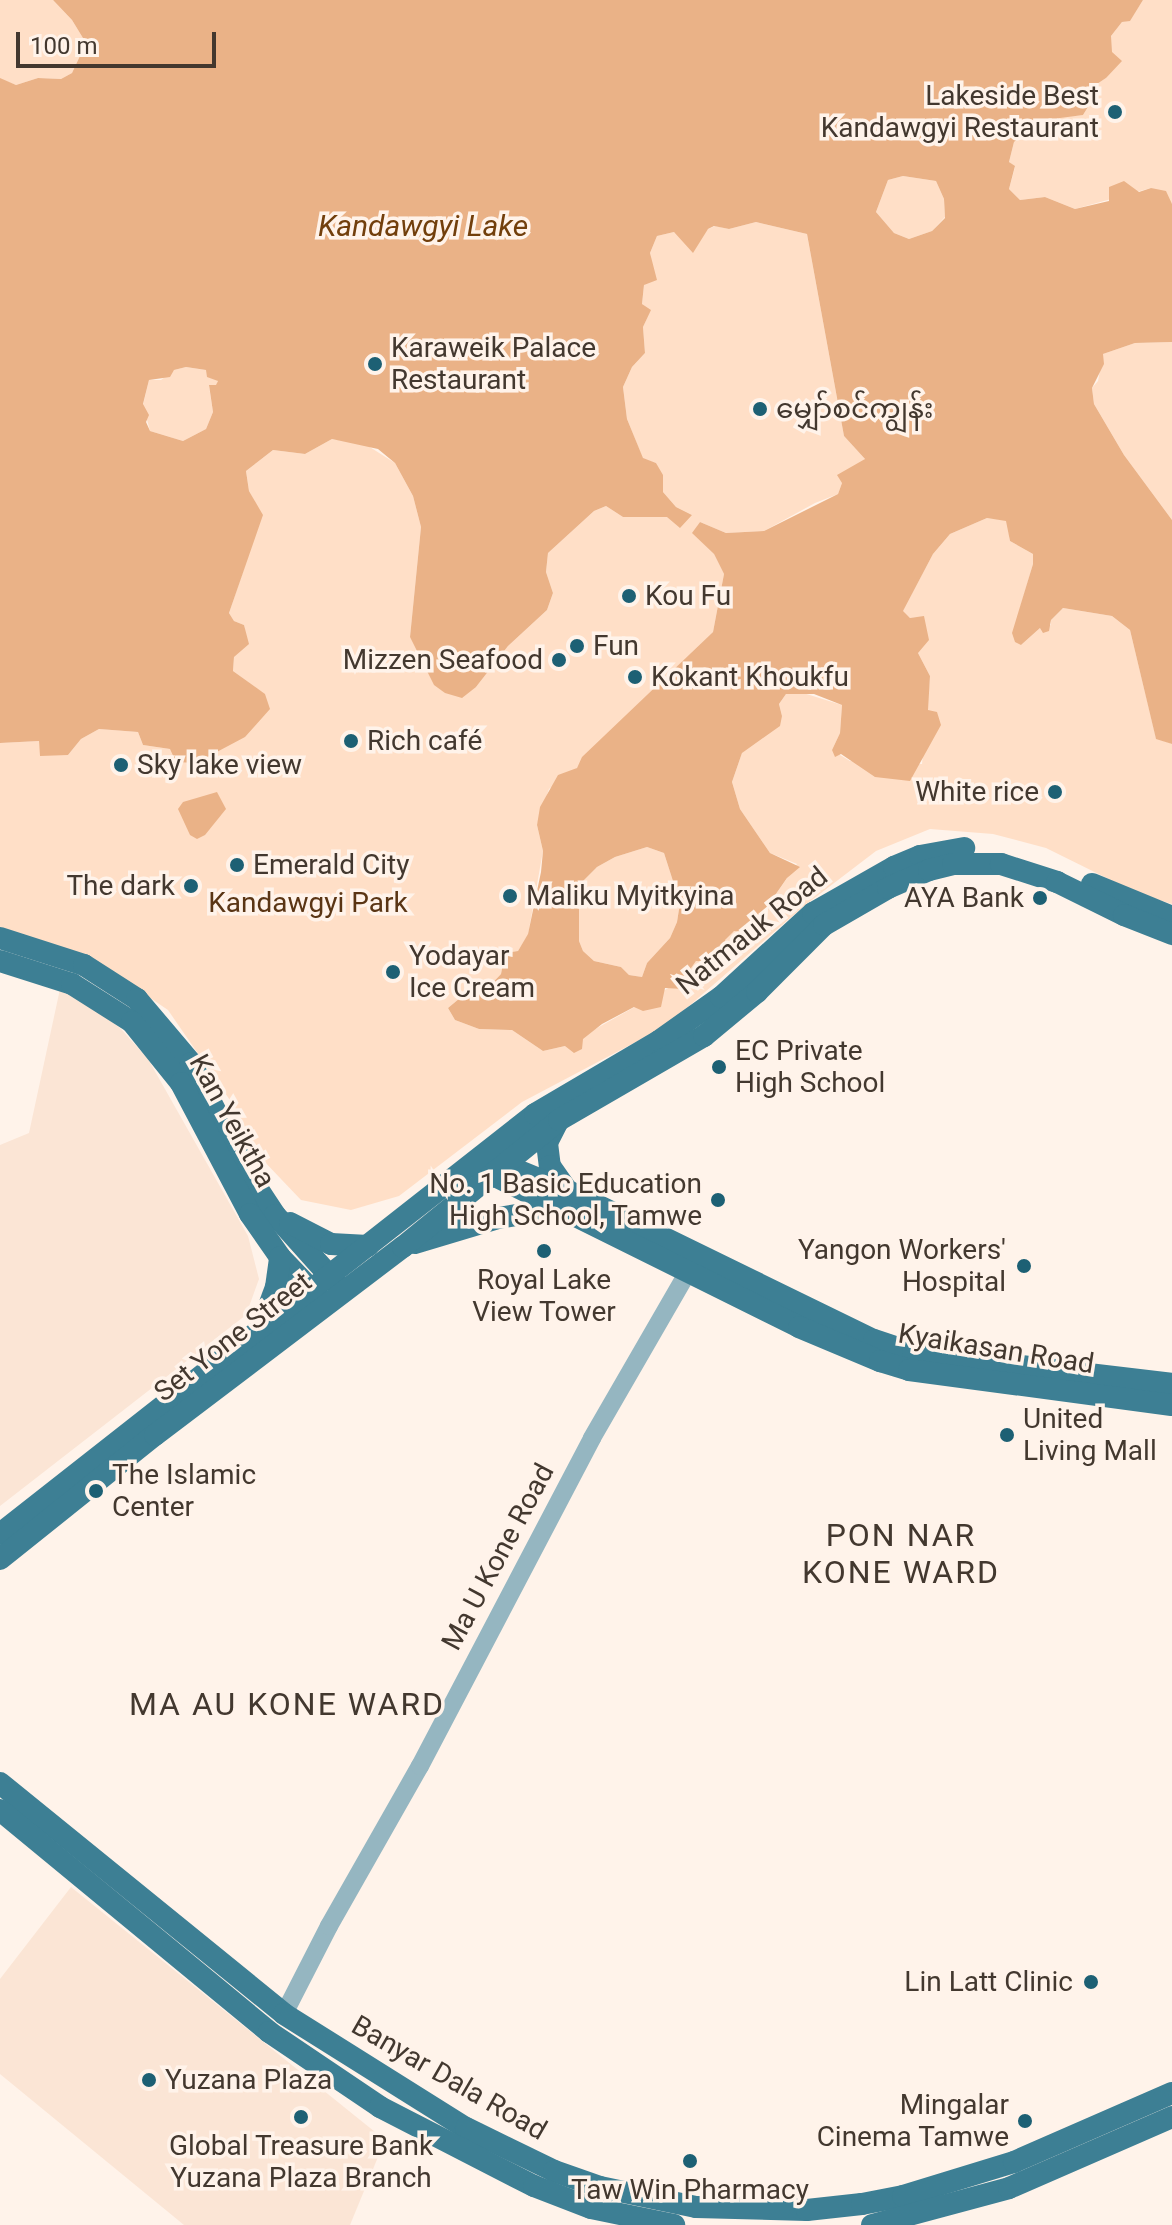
<!DOCTYPE html>
<html>
<head>
<meta charset="utf-8">
<style>
  body { margin:0 }
  #map { position:relative; width:1172px; height:2225px; overflow:hidden; background:#fff3ea; font-family:Roboto,"Noto Sans Myanmar",sans-serif }
  div>[style] { position:absolute }
  .built>* { inset:0; background:#fbe5d5 }
  .green>* { inset:0; background:#ffdfc7 }
  .water>* { inset:0; background:#eab287 }
  .minor>* { height:18px; margin:-9px; padding:0 9px; transform-origin:9px; border-radius:9px; background:#95b6c1 }
  .major>* { height:22px; margin:-11px; padding:0 11px; transform-origin:11px; border-radius:11px; background:#3d7f94 }
  .dots>* { width:22px; height:22px; translate:-50% -50%; box-sizing:border-box; border:4px solid #fff3ea; border-radius:50% }
  span { translate:-50% -50%; white-space:nowrap; text-align:center; line-height:1.15; -webkit-text-stroke:7px #fff3ea; paint-order:stroke }
  .poi-label { font-size:28px; color:#43382f }
  .right { translate:-100% -50%; text-align:right }
  .left { translate:0 -50%; text-align:left }
  .park-label { font-size:28px; color:#5a3514 }
  .street-label { font-size:28px; color:#43382f }
  .water-label { font-size:30px; color:#723f0c; font-style:italic }
  .quarter-label { font-size:32px; color:#43382f; letter-spacing:2px }
  .scale { position:absolute; left:16px; top:32px; width:200px; height:36px; box-sizing:border-box; border:4px solid #43382f; border-top:0; padding-left:10px; font-size:24px; line-height:28px; white-space:nowrap; color:#43382f; -webkit-text-stroke:6px #fff3ea; paint-order:stroke }
</style>
</head>
<body>
<div id="map">
  <div class="built">
    <div style="clip-path:polygon(60px 989px,87px 1002px,121px 1029px,148px 1059px,248px 1236px,259px 1279px,246px 1315px,0 1506px,0 1145px,29px 1133px)"></div>
    <div style="clip-path:polygon(71px 1887px,385px 2140px,350px 2225px,184px 2225px,0 2074px,0 1979px)"></div>
  </div>
  <div class="green">
    <div style="clip-path:polygon(0 0,53px 0,72px 20px,86px 43px,72px 73px,61px 79px,38px 78px,16px 85px,0 79px)"></div>
    <div style="clip-path:polygon(1143px 0,1172px 0,1172px 204px,1151px 188px,1075px 209px,1045px 197px,1020px 200px,1009px 189px,1015px 167px,1009px 162px,1014px 142px,1031px 129px,1060px 117px,1083px 115px,1091px 102px,1094px 86px,1106px 78px,1111px 36px,1122px 22px,1130px 20px)"></div>
    <div style="clip-path:polygon(903px 176px,936px 181px,944px 199px,945px 217px,932px 231px,909px 239px,894px 233px,876px 212px,888px 180px)"></div>
    <div style="clip-path:polygon(756px 222px,807px 234px,844px 436px,865px 459px,842px 483px,838px 494px,815px 503px,764px 531px,726px 533px,700px 522px,693px 533px,714px 554px,724px 574px,713px 632px,583px 757px,577px 768px,549px 789px,537px 825px,543px 851px,528px 935px,518px 951px,505px 953px,501px 974px,482px 994px,466px 993px,448px 1008px,455px 1020px,479px 1029px,512px 1030px,543px 1051px,565px 1046px,672px 986px,696px 961px,715px 963px,727px 952px,725px 940px,734px 930px,753px 927px,797px 864px,770px 853px,740px 809px,732px 782px,742px 753px,782px 716px,779px 704px,786px 694px,800px 692px,842px 705px,840px 733px,832px 750px,850px 761px,922px 764px,930px 676px,918px 653px,924px 617px,910px 618px,902px 612px,933px 554px,950px 534px,987px 518px,1007px 520px,1010px 541px,1033px 554px,1033px 564px,1018px 615px,1021px 645px,1040px 628px,1051px 625px,1051px 620px,1063px 608px,1112px 616px,1130px 630px,1156px 738px,1172px 744px,1172px 904px,1137px 893px,1046px 848px,993px 834px,930px 829px,876px 851px,804px 906px,666px 1026px,522px 1102px,399px 1196px,351px 1210px,301px 1200px,261px 1158px,234px 1106px,168px 1010px,97px 962px,0 928px,0 743px,39px 741px,41px 755px,68px 755px,81px 739px,99px 729px,138px 732px,143px 745px,170px 749px,264px 694px,233px 671px,234px 657px,246px 639px,244px 625px,234px 621px,229px 613px,262px 515px,249px 491px,246px 471px,273px 450px,305px 454px,332px 439px,365px 444px,395px 463px,413px 496px,421px 527px,410px 637px,476px 687px,508px 646px,547px 610px,553px 593px,546px 572px,548px 553px,594px 511px,606px 506px,623px 517px,692px 515px,676px 507px,663px 492px,656px 463px,643px 459px,627px 419px,623px 387px,632px 367px,645px 353px,643px 327px,650px 311px,642px 304px,644px 285px,652px 268px,650px 253px,657px 236px,674px 232px,685px 240px,715px 226px,729px 229px)"></div>
    <div style="clip-path:polygon(1172px 342px,1172px 520px,1124px 455px,1094px 404px,1092px 388px,1098px 381px,1103px 354px,1135px 343px)"></div>
    <div style="clip-path:polygon(186px 367px,206px 370px,218px 381px,217px 385px,209px 386px,213px 412px,206px 429px,183px 441px,150px 431px,143px 405px,149px 380px,161px 380px,174px 370px)"></div>
    <div style="clip-path:polygon(647px 847px,664px 853px,680px 903px,677px 922px,670px 938px,647px 963px,642px 977px,629px 975px,621px 967px,594px 961px,583px 951px,579px 941px,579px 898px,583px 881px,597px 867px,615px 857px)"></div>
  </div>
  <div class="water">
    <div style="clip-path:polygon(evenodd,53px 0,1143px 0,1130px 21px,1122px 22px,1111px 36px,1112px 52px,1122px 61px,1106px 78px,1094px 86px,1091px 102px,1083px 115px,1060px 118px,1031px 128px,1014px 142px,1009px 162px,1015px 166px,1009px 189px,1020px 200px,1045px 197px,1075px 209px,1109px 201px,1109px 187px,1124px 181px,1139px 192px,1151px 188px,1166px 191px,1172px 204px,1172px 342px,1135px 343px,1103px 354px,1104px 364px,1092px 388px,1094px 404px,1124px 455px,1172px 520px,1172px 744px,1156px 739px,1130px 630px,1112px 616px,1063px 608px,1051px 620px,1049px 631px,1043px 633px,1040px 628px,1021px 645px,1015px 642px,1012px 633px,1033px 564px,1033px 554px,1010px 541px,1006px 521px,987px 518px,950px 534px,933px 554px,903px 611px,910px 618px,924px 616px,929px 640px,918px 653px,930px 676px,928px 710px,937px 712px,941px 725px,910px 781px,875px 777px,841px 754px,835px 757px,832px 750px,840px 733px,842px 705px,814px 694px,786px 694px,779px 704px,782px 716px,780px 726px,742px 753px,732px 782px,740px 809px,770px 853px,800px 867px,787px 878px,753px 927px,745px 932px,734px 931px,725px 940px,728px 952px,715px 963px,696px 961px,691px 968px,692px 983px,683px 989px,665px 988px,661px 1007px,643px 1011px,634px 1007px,602px 1024px,583px 1039px,582px 1049px,574px 1053px,565px 1046px,543px 1051px,512px 1030px,479px 1029px,455px 1020px,448px 1008px,466px 993px,482px 994px,501px 974px,505px 953px,518px 951px,528px 934px,541px 872px,543px 851px,537px 825px,540px 807px,558px 775px,577px 768px,582px 757px,713px 632px,724px 574px,714px 554px,692px 533px,700px 522px,726px 533px,764px 531px,838px 494px,842px 483px,837px 475px,865px 459px,844px 436px,807px 234px,756px 222px,729px 229px,714px 226px,708px 229px,693px 253px,674px 232px,657px 236px,650px 253px,657px 280px,644px 285px,642px 304px,651px 310px,643px 327px,645px 353px,632px 367px,623px 387px,627px 419px,643px 458px,656px 463px,663px 475px,663px 492px,676px 507px,692px 515px,680px 528px,667px 517px,623px 517px,606px 506px,594px 511px,548px 553px,546px 572px,553px 593px,547px 610px,508px 646px,476px 687px,462px 698px,445px 693px,434px 685px,410px 637px,421px 527px,413px 496px,395px 463px,378px 449px,332px 439px,305px 454px,273px 450px,246px 471px,249px 491px,263px 515px,229px 613px,234px 621px,244px 625px,249px 644px,234px 657px,233px 671px,265px 694px,270px 709px,245px 737px,196px 763px,176px 762px,170px 749px,143px 745px,138px 732px,99px 729px,81px 739px,68px 755px,40px 756px,39px 741px,0 743px,0 78px,16px 85px,38px 78px,61px 79px,72px 73px,86px 43px,72px 20px,53px 0,903px 176px,936px 181px,944px 199px,945px 218px,932px 231px,909px 239px,894px 233px,876px 212px,888px 180px,903px 176px,53px 0,186px 367px,206px 370px,207px 377px,218px 381px,216px 385px,209px 385px,213px 412px,206px 429px,183px 441px,150px 431px,146px 422px,149px 415px,143px 404px,149px 380px,170px 377px,174px 370px,186px 367px,53px 0,647px 847px,664px 853px,680px 903px,677px 922px,670px 938px,647px 963px,642px 977px,629px 975px,621px 967px,594px 961px,583px 951px,579px 941px,579px 898px,583px 881px,597px 867px,615px 857px,647px 847px)"></div>
    <div style="clip-path:polygon(217px 792px,226px 809px,205px 835px,197px 839px,190px 835px,178px 809px,183px 802px)"></div>
  </div>
  <div class="minor">
    <div style="left:284px;top:2014px;width:99px;rotate:-62.9deg"></div>
    <div style="left:329px;top:1926px;width:184px;rotate:-60.4deg"></div>
    <div style="left:420px;top:1766px;width:370px;rotate:-62.3deg"></div>
    <div style="left:592px;top:1438px;width:204px;rotate:-60deg"></div>
  </div>
  <div class="major">
    <div style="left:1092px;top:884px;width:87px;rotate:22.4deg"></div>
    <div style="left:0;top:938px;width:88px;rotate:17.8deg"></div>
    <div style="left:84px;top:965px;width:63px;rotate:32.7deg"></div>
    <div style="left:137px;top:999px;width:84px;rotate:49.8deg"></div>
    <div style="left:191px;top:1063px;width:121px;rotate:63deg"></div>
    <div style="left:246px;top:1171px;width:53px;rotate:56.6deg"></div>
    <div style="left:275px;top:1215px;width:91px;rotate:48.1deg"></div>
    <div style="left:0;top:961px;width:76px;rotate:17.7deg"></div>
    <div style="left:72px;top:984px;width:71px;rotate:32.3deg"></div>
    <div style="left:132px;top:1022px;width:78px;rotate:51.2deg"></div>
    <div style="left:181px;top:1083px;width:148px;rotate:62.2deg"></div>
    <div style="left:250px;top:1214px;width:52px;rotate:55.1deg"></div>
    <div style="left:280px;top:1257px;width:57px;rotate:46.4deg"></div>
    <div style="left:558px;top:1121px;width:25px;rotate:117deg"></div>
    <div style="left:547px;top:1143px;width:23px;rotate:83deg"></div>
    <div style="left:550px;top:1166px;width:29px;rotate:55deg"></div>
    <div style="left:502px;top:1164px;width:71px;rotate:22.2deg"></div>
    <div style="left:568px;top:1191px;width:340px;rotate:26deg"></div>
    <div style="left:874px;top:1340px;width:41px;rotate:18.4deg"></div>
    <div style="left:913px;top:1353px;width:261px;rotate:6.8deg"></div>
    <div style="left:479px;top:1168px;width:357px;rotate:26.4deg"></div>
    <div style="left:799px;top:1327px;width:88px;rotate:22.8deg"></div>
    <div style="left:880px;top:1361px;width:30px;rotate:17deg"></div>
    <div style="left:909px;top:1370px;width:265px;rotate:7.6deg"></div>
    <div style="left:290px;top:1223px;width:46px;rotate:27.1deg"></div>
    <div style="left:331px;top:1244px;width:37px;rotate:3deg"></div>
    <div style="left:415px;top:1243px;width:87px;rotate:-16.8deg"></div>
    <div style="left:498px;top:1218px;width:65px;rotate:-8.9deg"></div>
    <div style="left:262px;top:1325px;width:40px;rotate:-69.8deg"></div>
    <div style="left:276px;top:1287px;width:30px;rotate:-82deg"></div>
    <div style="left:0;top:1534px;width:680px;rotate:-38.13deg"></div>
    <div style="left:535px;top:1114px;width:144px;rotate:-30.5deg"></div>
    <div style="left:659px;top:1041px;width:76px;rotate:-35.4deg"></div>
    <div style="left:721px;top:997px;width:125px;rotate:-42.4deg"></div>
    <div style="left:813px;top:913px;width:93px;rotate:-29.6deg"></div>
    <div style="left:894px;top:867px;width:28px;rotate:-23deg"></div>
    <div style="left:920px;top:856px;width:45px;rotate:-10.3deg"></div>
    <div style="left:0;top:1559px;width:198px;rotate:-38.7deg"></div>
    <div style="left:155px;top:1435px;width:311px;rotate:-37.2deg"></div>
    <div style="left:403px;top:1247px;width:201px;rotate:-39.1deg"></div>
    <div style="left:559px;top:1120px;width:168px;rotate:-30.1deg"></div>
    <div style="left:704px;top:1036px;width:69px;rotate:-39.7deg"></div>
    <div style="left:757px;top:992px;width:95px;rotate:-45deg"></div>
    <div style="left:824px;top:925px;width:74px;rotate:-30deg"></div>
    <div style="left:888px;top:888px;width:45px;rotate:-23.7deg"></div>
    <div style="left:929px;top:870px;width:25px;rotate:-14deg"></div>
    <div style="left:953px;top:864px;width:48px"></div>
    <div style="left:1001px;top:864px;width:59px;rotate:17.8deg"></div>
    <div style="left:1057px;top:882px;width:75px;rotate:26.2deg"></div>
    <div style="left:1124px;top:915px;width:52px;rotate:21.6deg"></div>
    <div style="left:0;top:1783px;width:366px;rotate:39.1deg"></div>
    <div style="left:284px;top:2014px;width:215px;rotate:32.1deg"></div>
    <div style="left:466px;top:2128px;width:98px;rotate:26deg"></div>
    <div style="left:554px;top:2171px;width:49px;rotate:19.2deg"></div>
    <div style="left:600px;top:2187px;width:98px;rotate:11.8deg"></div>
    <div style="left:696px;top:2207px;width:111px;rotate:1.5deg"></div>
    <div style="left:807px;top:2210px;width:55px;rotate:-6.2deg"></div>
    <div style="left:862px;top:2204px;width:42px;rotate:-11deg"></div>
    <div style="left:903px;top:2196px;width:116px;rotate:-17deg"></div>
    <div style="left:1014px;top:2162px;width:172px;rotate:-23.6deg"></div>
    <div style="left:0;top:1810px;width:349px;rotate:39.5deg"></div>
    <div style="left:269px;top:2032px;width:134px;rotate:34deg"></div>
    <div style="left:380px;top:2107px;width:173px;rotate:27.2deg"></div>
    <div style="left:534px;top:2186px;width:61px;rotate:21.1deg"></div>
    <div style="left:591px;top:2208px;width:85px;rotate:11.6deg"></div>
    <div style="left:872px;top:2225px;width:142px;rotate:-15.1deg"></div>
    <div style="left:1009px;top:2188px;width:178px;rotate:-23.5deg"></div>
  </div>
  <div class="dots">
    <div style="left:1115px;top:112px;background:#1d6074"></div>
    <div style="left:375px;top:364px;background:#1d6074"></div>
    <div style="left:760px;top:409px;background:#1d6074"></div>
    <div style="left:629px;top:596px;background:#1d6074"></div>
    <div style="left:577px;top:646px;background:#1d6074"></div>
    <div style="left:559px;top:660px;background:#1d6074"></div>
    <div style="left:635px;top:677px;background:#1d6074"></div>
    <div style="left:351px;top:741px;background:#1d6074"></div>
    <div style="left:121px;top:765px;background:#1d6074"></div>
    <div style="left:1055px;top:792px;background:#1d6074"></div>
    <div style="left:237px;top:865px;background:#1d6074"></div>
    <div style="left:191px;top:886px;background:#1d6074"></div>
    <div style="left:510px;top:896px;background:#1d6074"></div>
    <div style="left:1040px;top:898px;background:#1d6074"></div>
    <div style="left:393px;top:972px;background:#1d6074"></div>
    <div style="left:719px;top:1067px;background:#1d6074"></div>
    <div style="left:718px;top:1200px;background:#1d6074"></div>
    <div style="left:544px;top:1251px;background:#1d6074"></div>
    <div style="left:1024px;top:1266px;background:#1d6074"></div>
    <div style="left:1007px;top:1435px;background:#1d6074"></div>
    <div style="left:96px;top:1491px;background:#1d6074"></div>
    <div style="left:1091px;top:1982px;background:#1d6074"></div>
    <div style="left:149px;top:2080px;background:#1d6074"></div>
    <div style="left:301px;top:2117px;background:#1d6074"></div>
    <div style="left:1025px;top:2121px;background:#1d6074"></div>
    <div style="left:690px;top:2161px;background:#1d6074"></div>
  </div>
  <div class="poi-label">
    <span class="right" style="left:1099px;top:112px">Lakeside Best<br>Kandawgyi Restaurant</span>
    <span class="left" style="left:391px;top:364px">Karaweik Palace<br>Restaurant</span>
    <span class="left" style="left:776px;top:409px">မျှော်စင်ကျွန်း</span>
    <span class="left" style="left:645px;top:596px">Kou Fu</span>
    <span class="left" style="left:593px;top:646px">Fun</span>
    <span class="right" style="left:543px;top:660px">Mizzen Seafood</span>
    <span class="left" style="left:651px;top:677px">Kokant Khoukfu</span>
    <span class="left" style="left:367px;top:741px">Rich café</span>
    <span class="left" style="left:137px;top:765px">Sky lake view</span>
    <span class="right" style="left:1039px;top:792px">White rice</span>
    <span class="left" style="left:253px;top:865px">Emerald City</span>
    <span class="right" style="left:175px;top:886px">The dark</span>
    <span class="left" style="left:526px;top:896px">Maliku Myitkyina</span>
    <span class="right" style="left:1024px;top:898px">AYA Bank</span>
    <span class="left" style="left:409px;top:972px">Yodayar<br>Ice Cream</span>
    <span class="left" style="left:735px;top:1067px">EC Private<br>High School</span>
    <span class="right" style="left:702px;top:1200px">No. 1 Basic Education<br>High School, Tamwe</span>
    <span class="right" style="left:1006px;top:1266px">Yangon Workers'<br>Hospital</span>
    <span style="left:544px;top:1296px">Royal Lake<br>View Tower</span>
    <span class="left" style="left:1023px;top:1435px">United<br>Living Mall</span>
    <span class="left" style="left:112px;top:1491px">The Islamic<br>Center</span>
    <span class="right" style="left:1073px;top:1982px">Lin Latt Clinic</span>
    <span class="left" style="left:165px;top:2080px">Yuzana Plaza</span>
    <span class="right" style="left:1009px;top:2121px">Mingalar<br>Cinema Tamwe</span>
    <span style="left:301px;top:2162px">Global Treasure Bank<br>Yuzana Plaza Branch</span>
    <span style="left:690px;top:2190px">Taw Win Pharmacy</span>
  </div>
  <div class="park-label">
    <span style="left:308px;top:903px">Kandawgyi Park</span>
  </div>
  <div class="street-label">
    <span style="left:752px;top:931px;rotate:-39deg">Natmauk Road</span>
    <span style="left:232px;top:1121px;rotate:61deg">Kan Yeiktha</span>
    <span style="left:233px;top:1337px;rotate:-38deg">Set Yone Street</span>
    <span style="left:996px;top:1349px;rotate:9deg">Kyaikasan Road</span>
    <span style="left:498px;top:1557px;rotate:-62deg">Ma U Kone Road</span>
    <span style="left:449px;top:2078px;rotate:30deg">Banyar Dala Road</span>
  </div>
  <div class="water-label">
    <span style="left:423px;top:226px">Kandawgyi Lake</span>
  </div>
  <div class="quarter-label">
    <span style="left:901px;top:1554px">PON NAR<br>KONE WARD</span>
    <span style="left:287px;top:1704px">MA AU KONE WARD</span>
  </div>
  <div class="scale">100 m</div>
</div>
</body>
</html>
